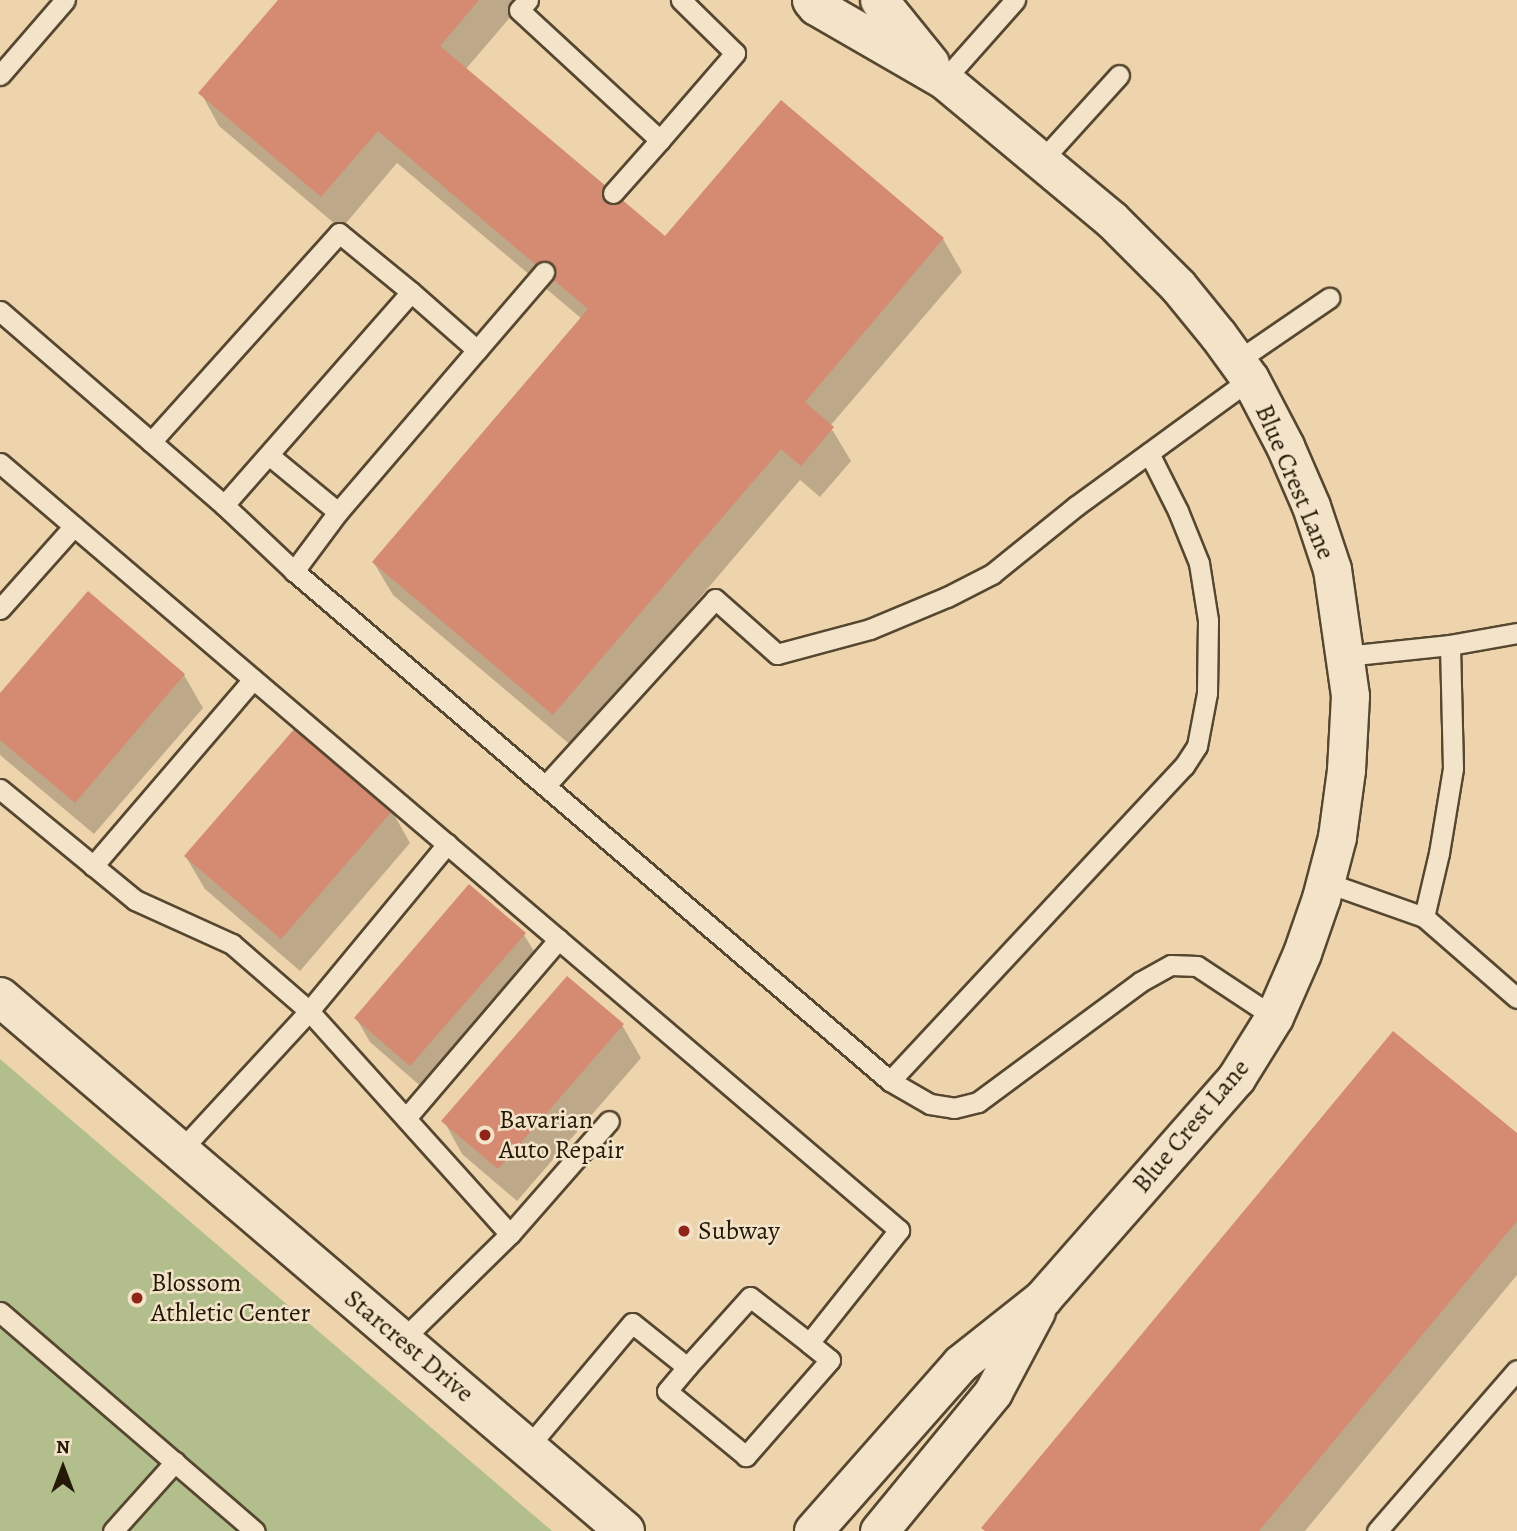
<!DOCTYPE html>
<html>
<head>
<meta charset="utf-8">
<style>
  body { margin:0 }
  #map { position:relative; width:1517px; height:1531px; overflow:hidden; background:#edd4ac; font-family:Alegreya,serif }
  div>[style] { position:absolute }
  .green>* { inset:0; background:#b3be8d }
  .shadow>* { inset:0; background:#0003 }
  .building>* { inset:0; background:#d58a72 }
  .roads { filter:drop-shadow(2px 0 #564730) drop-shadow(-2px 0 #564730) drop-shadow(0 2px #564730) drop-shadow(0 -2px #564730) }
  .lane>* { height:19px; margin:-9.5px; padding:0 9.5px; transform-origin:9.5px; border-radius:9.5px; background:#f3e3c9 }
  .street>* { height:37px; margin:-18.5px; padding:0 18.5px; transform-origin:18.5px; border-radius:18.5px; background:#f3e3c9 }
  .secondary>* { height:38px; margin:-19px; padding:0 19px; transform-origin:19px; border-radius:19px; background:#f3e3c9 }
  .dots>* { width:19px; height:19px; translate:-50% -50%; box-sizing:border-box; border:4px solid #f3e3c9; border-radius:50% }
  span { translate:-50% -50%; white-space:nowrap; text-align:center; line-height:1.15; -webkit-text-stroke:5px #f3e3c9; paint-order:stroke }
  .street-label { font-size:26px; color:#241807 }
  .poi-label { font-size:26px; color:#241807 }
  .left { translate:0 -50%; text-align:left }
  .north { position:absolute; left:28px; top:1433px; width:70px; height:70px; -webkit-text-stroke:5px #f3e3c9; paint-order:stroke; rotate:0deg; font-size:19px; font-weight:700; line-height:28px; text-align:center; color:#241807 }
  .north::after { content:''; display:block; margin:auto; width:24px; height:32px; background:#241807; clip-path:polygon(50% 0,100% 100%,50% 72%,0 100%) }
</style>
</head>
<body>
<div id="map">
  <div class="green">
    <div style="clip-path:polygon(0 1059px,552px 1531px,0 1531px)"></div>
  </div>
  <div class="shadow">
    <div style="clip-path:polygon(280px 0,525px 0,465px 70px,665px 239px,781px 103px,943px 239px,962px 272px,830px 426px,851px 461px,820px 497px,800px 480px,573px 747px,393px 595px,374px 563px,582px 319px,397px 163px,341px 229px,219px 126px,201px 93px)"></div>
    <div style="clip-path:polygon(184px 675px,203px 708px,94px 834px,0 755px,0 696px)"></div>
    <div style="clip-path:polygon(392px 811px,410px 843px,300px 971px,205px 889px,186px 857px)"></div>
    <div style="clip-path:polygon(524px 935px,539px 959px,425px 1090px,370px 1042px,356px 1018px)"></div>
    <div style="clip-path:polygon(622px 1025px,641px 1058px,517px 1201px,462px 1154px,444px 1121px)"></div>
    <div style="clip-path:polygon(1517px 1135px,1517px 1275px,1305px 1531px,985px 1531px)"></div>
  </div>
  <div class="building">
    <div style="clip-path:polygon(278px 0,479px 0,440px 46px,665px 236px,781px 100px,944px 238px,805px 402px,834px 427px,801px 466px,781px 449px,553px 715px,372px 562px,588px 309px,378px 131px,321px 197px,198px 93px)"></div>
    <div style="clip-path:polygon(88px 591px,185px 674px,75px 803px,0 740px,0 693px)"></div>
    <div style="clip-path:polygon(296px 727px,393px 810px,281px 939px,184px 856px)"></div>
    <div style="clip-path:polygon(469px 884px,526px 933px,410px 1066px,354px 1018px)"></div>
    <div style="clip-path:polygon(567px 976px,624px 1024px,498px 1169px,441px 1121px)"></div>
    <div style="clip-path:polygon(1393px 1031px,1517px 1133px,1517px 1221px,1259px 1531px,985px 1531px,981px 1528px)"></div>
  </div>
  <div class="roads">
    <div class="lane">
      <div style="left:528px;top:0;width:13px;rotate:132deg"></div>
      <div style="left:519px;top:10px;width:192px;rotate:42.7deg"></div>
      <div style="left:660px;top:140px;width:115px;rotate:-49.2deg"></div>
      <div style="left:735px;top:53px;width:76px;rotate:-135.5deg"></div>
      <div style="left:0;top:75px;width:99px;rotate:-49.1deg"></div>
      <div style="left:944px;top:80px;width:107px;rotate:-48.4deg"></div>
      <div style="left:1041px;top:161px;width:116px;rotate:-47.8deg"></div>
      <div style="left:613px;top:193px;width:71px;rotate:-48.4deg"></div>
      <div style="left:0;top:311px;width:296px;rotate:40.9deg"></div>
      <div style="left:224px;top:505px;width:283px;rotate:-48.7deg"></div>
      <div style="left:411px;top:292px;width:88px;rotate:41.3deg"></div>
      <div style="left:477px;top:350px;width:103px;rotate:-49.3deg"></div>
      <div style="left:477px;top:350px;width:213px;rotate:130.6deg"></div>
      <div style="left:338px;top:512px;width:74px;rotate:126.7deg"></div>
      <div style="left:294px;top:571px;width:784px;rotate:40.55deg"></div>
      <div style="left:890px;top:1081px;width:46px;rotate:29.9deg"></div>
      <div style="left:930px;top:1104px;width:24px;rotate:9deg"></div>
      <div style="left:954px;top:1108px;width:25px;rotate:-14deg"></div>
      <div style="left:978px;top:1102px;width:202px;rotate:-36.5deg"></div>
      <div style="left:1140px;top:982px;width:35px;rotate:-29deg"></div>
      <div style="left:1171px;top:965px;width:26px;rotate:2deg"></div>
      <div style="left:1197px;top:966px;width:92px;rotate:33.5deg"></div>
      <div style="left:1237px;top:361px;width:112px;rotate:-34.4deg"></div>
      <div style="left:151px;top:442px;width:281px;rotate:-48deg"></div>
      <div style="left:339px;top:233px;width:93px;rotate:39.3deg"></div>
      <div style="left:270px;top:456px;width:88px;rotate:39.5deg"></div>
      <div style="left:0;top:463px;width:1182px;rotate:40.47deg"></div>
      <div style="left:899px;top:1230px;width:144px;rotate:128.5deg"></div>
      <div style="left:809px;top:1343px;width:27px;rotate:39deg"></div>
      <div style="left:830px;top:1360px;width:128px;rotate:131.2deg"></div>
      <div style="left:746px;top:1456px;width:102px;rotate:-140.6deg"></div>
      <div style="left:667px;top:1391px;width:31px;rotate:-50deg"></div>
      <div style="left:687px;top:1367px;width:70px;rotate:-141.3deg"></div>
      <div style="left:632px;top:1323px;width:162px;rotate:130deg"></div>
      <div style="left:224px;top:505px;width:96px;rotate:43.3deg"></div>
      <div style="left:0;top:609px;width:111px;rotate:-48.3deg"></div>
      <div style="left:1450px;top:645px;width:68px;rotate:-10.2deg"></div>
      <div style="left:546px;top:785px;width:251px;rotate:-47.7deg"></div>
      <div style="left:715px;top:599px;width:83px;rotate:41.6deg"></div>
      <div style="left:777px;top:654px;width:96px;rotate:-15deg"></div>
      <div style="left:870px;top:629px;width:83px;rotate:-22.6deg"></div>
      <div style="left:947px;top:597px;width:51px;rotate:-27.1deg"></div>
      <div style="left:992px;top:574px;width:108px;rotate:-39deg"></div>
      <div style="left:1076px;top:506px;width:215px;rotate:-36.1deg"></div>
      <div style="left:0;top:789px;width:175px;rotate:39.4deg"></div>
      <div style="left:135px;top:900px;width:107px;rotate:24.4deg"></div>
      <div style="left:232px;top:944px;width:102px;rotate:41deg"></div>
      <div style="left:309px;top:1011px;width:217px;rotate:-50.4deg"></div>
      <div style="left:93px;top:866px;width:246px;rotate:-49.4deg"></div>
      <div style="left:1325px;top:882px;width:105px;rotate:19.5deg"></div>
      <div style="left:1424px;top:917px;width:66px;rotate:-76.8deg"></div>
      <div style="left:1439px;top:853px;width:86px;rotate:-80.6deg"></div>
      <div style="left:1453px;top:768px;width:123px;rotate:-91.4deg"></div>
      <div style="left:1450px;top:645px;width:105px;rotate:174deg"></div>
      <div style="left:1424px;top:917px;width:123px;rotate:41.1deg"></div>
      <div style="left:890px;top:1081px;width:431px;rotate:-47deg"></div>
      <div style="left:1184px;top:766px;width:24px;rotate:-57deg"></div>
      <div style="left:1197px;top:746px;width:54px;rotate:-79.3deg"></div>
      <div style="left:1207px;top:693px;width:73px;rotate:-89.2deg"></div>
      <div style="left:1208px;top:620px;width:58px;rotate:-99deg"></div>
      <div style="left:1199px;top:563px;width:56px;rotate:-112deg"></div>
      <div style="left:1178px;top:511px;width:65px;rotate:-116.6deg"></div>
      <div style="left:406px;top:1118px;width:235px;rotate:-49.5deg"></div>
      <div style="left:180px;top:1151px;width:190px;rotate:-47.3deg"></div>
      <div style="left:309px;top:1011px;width:300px;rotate:48deg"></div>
      <div style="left:510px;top:1234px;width:151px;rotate:135.5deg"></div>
      <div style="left:510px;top:1234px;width:150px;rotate:-48.8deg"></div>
      <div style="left:0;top:1312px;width:336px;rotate:40.7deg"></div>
      <div style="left:687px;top:1367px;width:94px;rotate:-48deg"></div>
      <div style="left:750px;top:1297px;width:75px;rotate:37.9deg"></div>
      <div style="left:113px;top:1531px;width:93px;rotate:-48.1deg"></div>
      <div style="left:1377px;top:1531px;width:213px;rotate:-49deg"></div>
    </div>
    <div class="street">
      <div style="left:811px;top:0;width:8px;rotate:50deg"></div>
      <div style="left:816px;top:6px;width:148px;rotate:30deg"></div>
      <div style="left:944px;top:80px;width:217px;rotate:39.8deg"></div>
      <div style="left:1111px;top:219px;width:95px;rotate:45deg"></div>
      <div style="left:1178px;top:286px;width:63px;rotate:50.8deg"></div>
      <div style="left:1218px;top:335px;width:54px;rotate:54deg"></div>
      <div style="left:1250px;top:379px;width:76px;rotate:62.4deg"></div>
      <div style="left:1285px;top:446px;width:65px;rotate:66.6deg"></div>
      <div style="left:1311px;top:506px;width:66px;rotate:71.6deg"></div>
      <div style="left:1332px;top:569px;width:128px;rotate:81.9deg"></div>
      <div style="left:1350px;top:696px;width:74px;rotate:93.1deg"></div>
      <div style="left:1346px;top:770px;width:68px;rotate:97.7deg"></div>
      <div style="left:1337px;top:837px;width:63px;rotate:104.7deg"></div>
      <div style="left:1321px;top:898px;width:58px;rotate:109.1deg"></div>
      <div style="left:1302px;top:953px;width:70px;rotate:113.6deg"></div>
      <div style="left:1274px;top:1017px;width:72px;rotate:121.9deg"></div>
      <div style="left:1236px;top:1078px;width:293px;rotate:131.3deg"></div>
      <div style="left:1043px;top:1298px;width:105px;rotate:141.6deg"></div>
      <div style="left:961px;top:1363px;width:224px;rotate:131.4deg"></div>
      <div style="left:879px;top:0;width:81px;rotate:51deg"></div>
      <div style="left:879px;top:1531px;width:180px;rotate:-50.6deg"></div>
      <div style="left:993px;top:1392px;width:92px;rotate:-62deg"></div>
    </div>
    <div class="secondary">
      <div style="left:0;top:997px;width:822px;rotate:40.51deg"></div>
    </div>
  </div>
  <div class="dots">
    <div style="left:485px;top:1135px;background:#8f2418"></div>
    <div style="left:684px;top:1231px;background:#8f2418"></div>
    <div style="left:137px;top:1298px;background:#8f2418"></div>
  </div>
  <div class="street-label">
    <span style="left:1295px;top:482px;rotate:67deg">Blue Crest Lane</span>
    <span style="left:1191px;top:1126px;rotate:-50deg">Blue Crest Lane</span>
    <span style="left:409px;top:1346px;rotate:40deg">Starcrest Drive</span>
  </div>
  <div class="poi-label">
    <span class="left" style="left:499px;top:1135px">Bavarian<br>Auto Repair</span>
    <span class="left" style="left:698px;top:1231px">Subway</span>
    <span class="left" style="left:151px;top:1298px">Blossom<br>Athletic Center</span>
  </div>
  <div class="north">N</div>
</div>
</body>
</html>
